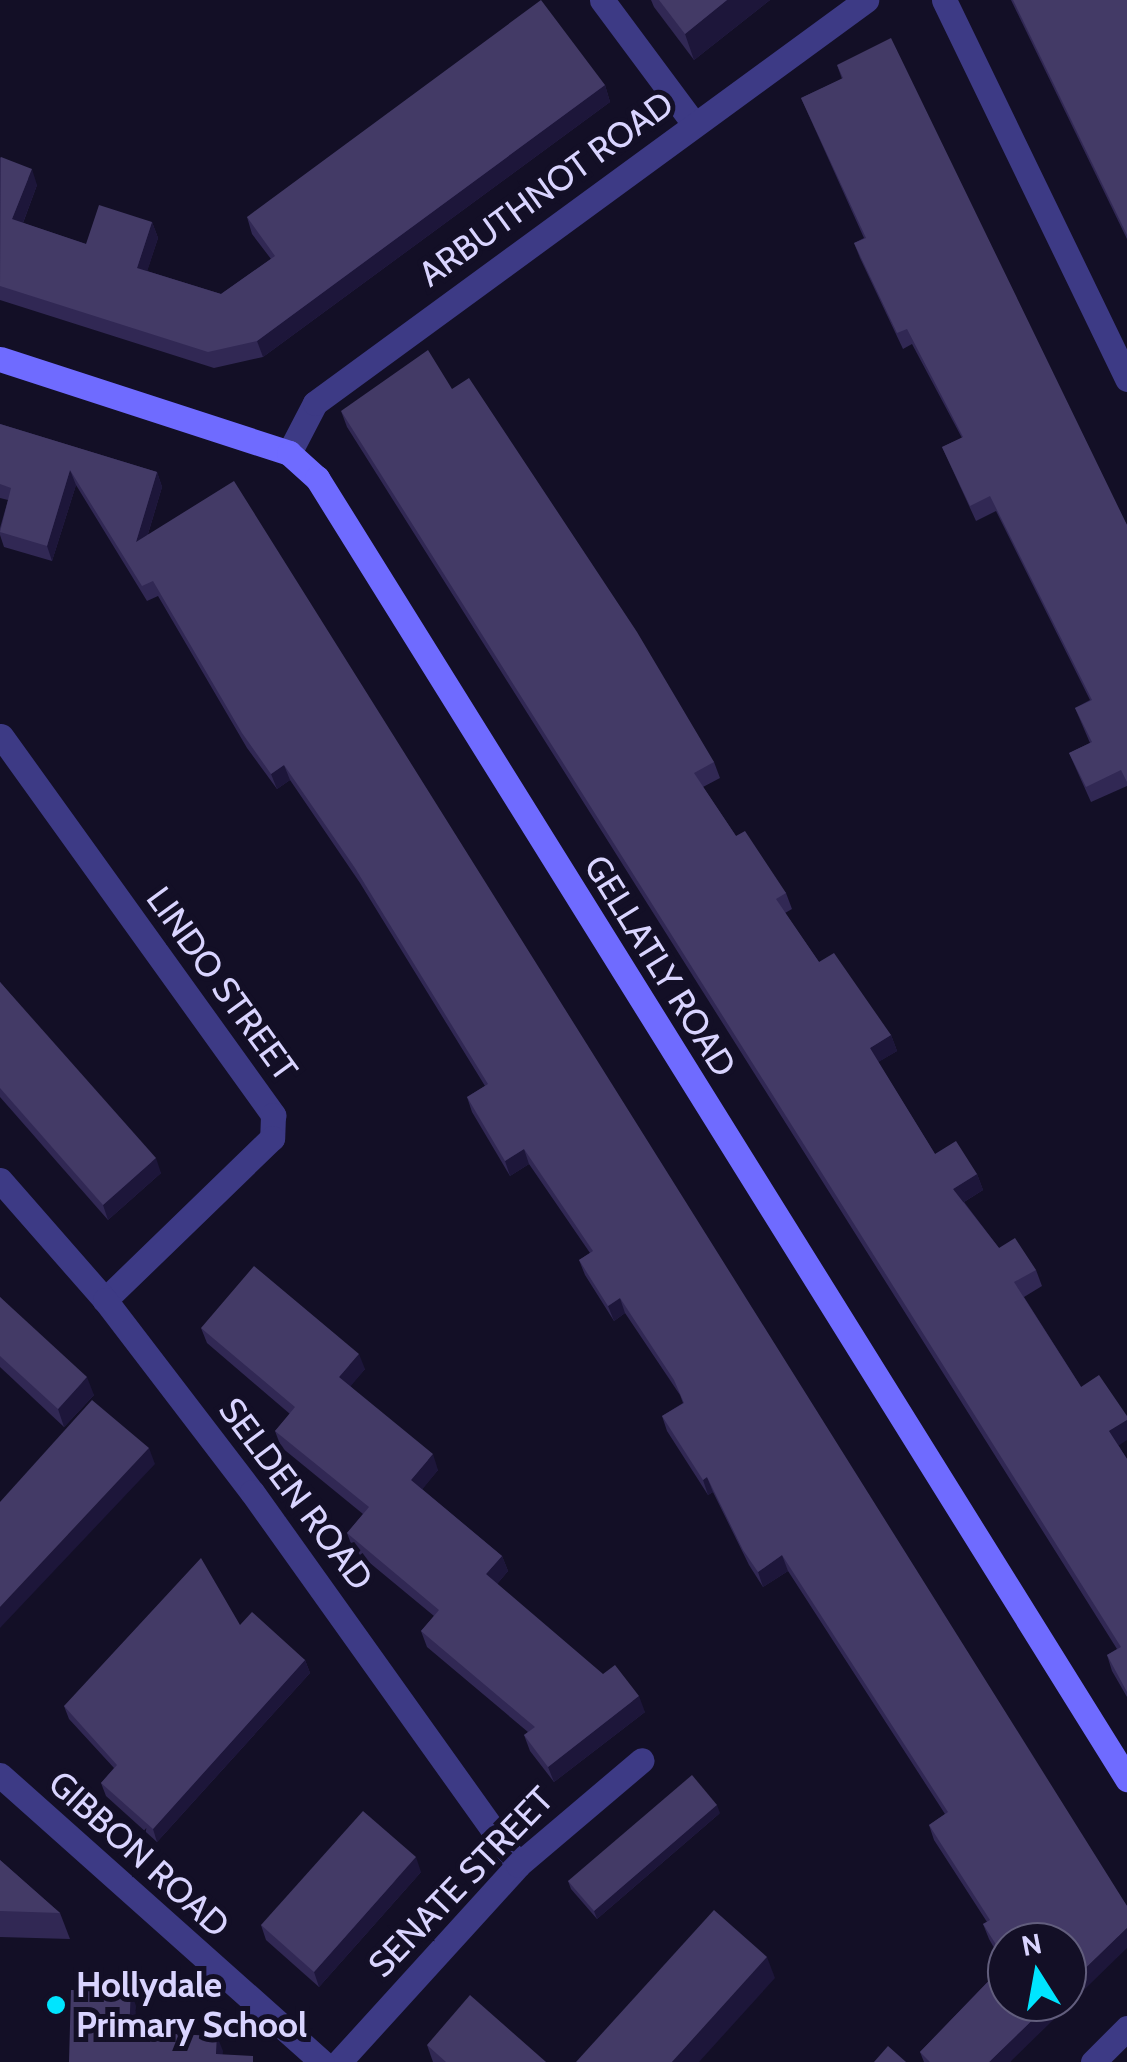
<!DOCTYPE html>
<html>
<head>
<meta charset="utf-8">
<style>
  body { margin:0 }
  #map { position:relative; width:1127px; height:2062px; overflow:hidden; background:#130f26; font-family:Cabin,sans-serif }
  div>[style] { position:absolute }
  .minor>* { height:25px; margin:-12.5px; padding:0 12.5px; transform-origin:12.5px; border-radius:12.5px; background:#3d3a85 }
  .tertiary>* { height:25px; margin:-12.5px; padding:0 12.5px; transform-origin:12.5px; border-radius:12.5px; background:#3d3a85 }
  .secondary>* { height:25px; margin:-12.5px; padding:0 12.5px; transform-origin:12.5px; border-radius:12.5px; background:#6f6bff }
  .wall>* { inset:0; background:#312854 }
  .shaded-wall>* { inset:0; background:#1d163a }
  .building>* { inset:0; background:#433a66 }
  .dots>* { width:28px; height:28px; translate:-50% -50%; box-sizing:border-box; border:5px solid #130f26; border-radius:50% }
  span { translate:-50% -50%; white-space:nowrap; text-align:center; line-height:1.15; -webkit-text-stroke:10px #130f26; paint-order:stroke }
  .street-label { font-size:35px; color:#d9d4ff }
  .poi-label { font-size:35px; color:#d9d4ff; font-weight:700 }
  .left { translate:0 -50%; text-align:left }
  .north { position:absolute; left:987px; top:1922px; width:100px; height:100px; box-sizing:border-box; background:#130f26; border:2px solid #625e7d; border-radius:50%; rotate:349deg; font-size:28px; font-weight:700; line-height:40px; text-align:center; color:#d9d4ff }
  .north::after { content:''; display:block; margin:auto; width:35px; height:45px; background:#00e5ff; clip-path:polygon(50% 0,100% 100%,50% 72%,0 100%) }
</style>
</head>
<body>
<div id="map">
  <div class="minor">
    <div style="left:602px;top:0;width:154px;rotate:53.4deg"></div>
    <div style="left:944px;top:0;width:421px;rotate:64.2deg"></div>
    <div style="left:289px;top:453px;width:56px;rotate:-62.5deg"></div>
    <div style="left:315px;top:403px;width:683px;rotate:-36.18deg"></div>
    <div style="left:1px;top:736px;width:467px;rotate:54.3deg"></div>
    <div style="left:273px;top:1115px;width:23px;rotate:92deg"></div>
    <div style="left:272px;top:1138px;width:233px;rotate:135.9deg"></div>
    <div style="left:0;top:1180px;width:159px;rotate:48.8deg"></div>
    <div style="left:105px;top:1300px;width:242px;rotate:52.6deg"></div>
    <div style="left:252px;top:1492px;width:458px;rotate:54.5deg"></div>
    <div style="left:339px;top:2062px;width:266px;rotate:-47.7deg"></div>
    <div style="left:518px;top:1865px;width:162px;rotate:-40.3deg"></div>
    <div style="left:1093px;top:2062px;width:48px;rotate:-45deg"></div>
  </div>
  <div class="tertiary">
    <div style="left:0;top:1775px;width:431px;rotate:41.7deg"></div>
  </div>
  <div class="secondary">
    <div style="left:0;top:359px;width:304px;rotate:18deg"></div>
    <div style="left:289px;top:453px;width:38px;rotate:42deg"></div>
    <div style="left:317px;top:478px;width:1533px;rotate:58.09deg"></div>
  </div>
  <div class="wall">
    <div style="clip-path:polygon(651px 0,770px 0,694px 60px,654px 7px)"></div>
    <div style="clip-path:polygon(1011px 0,1127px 0,1127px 239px)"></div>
    <div style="clip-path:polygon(837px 65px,1127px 525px,1127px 786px,1091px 802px,1069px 753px,1090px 743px,1075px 708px,1090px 700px,996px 511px,976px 521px,942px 447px,962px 438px,912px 344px,903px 349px,860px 258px,854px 243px,864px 238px,801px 98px,842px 79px)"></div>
    <div style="clip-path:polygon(605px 85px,610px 102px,263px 357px,214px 368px,0 300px,0 157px,37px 185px,23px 223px,86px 244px,152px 222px,158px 238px,147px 271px,221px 294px,271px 259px,252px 234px,247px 217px)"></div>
    <div style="clip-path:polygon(341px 411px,714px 762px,720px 778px,703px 787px,736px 836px,786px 893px,792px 909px,785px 913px,819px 962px,891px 1035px,897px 1051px,878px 1062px,935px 1154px,977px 1174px,983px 1190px,964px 1202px,999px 1248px,1036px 1270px,1042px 1286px,1024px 1297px,1127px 1459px,1127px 1697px,1112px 1671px,1107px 1655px,1117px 1649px,347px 427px)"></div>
    <div style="clip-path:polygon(0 424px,157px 472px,162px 487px,148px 534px,1127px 1906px,1010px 2062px,924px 2062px,920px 2052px,1004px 1965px,989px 1939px,983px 1924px,987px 1922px,934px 1840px,929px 1825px,945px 1814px,788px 1571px,763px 1587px,749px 1565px,713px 1492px,708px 1495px,667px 1431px,662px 1416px,683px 1403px,680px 1395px,625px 1313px,614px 1321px,585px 1275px,579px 1260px,590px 1253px,529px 1164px,510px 1176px,472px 1112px,467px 1097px,485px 1086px,360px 883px,290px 780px,277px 789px,247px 748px,158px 596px,147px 601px,76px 485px,52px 561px,4px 547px,0 535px,0 528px,8px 500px,0 498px)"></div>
    <div style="clip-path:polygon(0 982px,161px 1173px,108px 1220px,0 1097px)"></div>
    <div style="clip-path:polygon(0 1297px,94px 1395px,64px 1427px,0 1367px)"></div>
    <div style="clip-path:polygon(201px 1328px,365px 1369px,350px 1386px,438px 1470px,422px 1489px,502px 1556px,508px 1571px,497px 1584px,645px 1712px,554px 1782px,530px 1751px,524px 1735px,528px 1732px,427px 1647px,421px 1631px,434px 1616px,353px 1549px,347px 1533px,363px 1514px,281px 1447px,275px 1431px,290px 1414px,207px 1343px)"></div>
    <div style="clip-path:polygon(240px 1625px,305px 1660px,310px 1673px,157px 1842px,106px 1796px,101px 1783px,114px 1768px,69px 1719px,64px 1706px)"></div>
    <div style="clip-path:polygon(720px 1813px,597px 1919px,571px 1889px,568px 1881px)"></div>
    <div style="clip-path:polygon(0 1860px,60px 1913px,70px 1939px,0 1937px)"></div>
    <div style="clip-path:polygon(421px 1872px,319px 1987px,266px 1940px,261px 1925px)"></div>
    <div style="clip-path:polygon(427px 2045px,546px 2062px,433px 2062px)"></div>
  </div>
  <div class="shaded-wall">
    <div style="clip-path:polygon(727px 0,770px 0,694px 60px,685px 34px)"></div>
    <div style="clip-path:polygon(605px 85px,610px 102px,263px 357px,257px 341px)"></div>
    <div style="clip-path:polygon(32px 169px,37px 185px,18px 236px,12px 219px)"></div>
    <div style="clip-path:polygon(152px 222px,158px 238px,143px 284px,137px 268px)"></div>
    <div style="clip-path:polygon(70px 470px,76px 485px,52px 561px,47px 546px)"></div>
    <div style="clip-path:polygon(157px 472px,162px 487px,141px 557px,136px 542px)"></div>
    <div style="clip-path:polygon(284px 765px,290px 780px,277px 789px,271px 774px)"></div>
    <div style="clip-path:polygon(891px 1035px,897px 1051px,875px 1064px,870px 1048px)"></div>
    <div style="clip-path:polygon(524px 1149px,529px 1164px,510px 1176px,505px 1161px)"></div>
    <div style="clip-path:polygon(156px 1158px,161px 1173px,108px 1220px,103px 1205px)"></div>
    <div style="clip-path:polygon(977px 1174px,983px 1190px,959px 1205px,953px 1189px)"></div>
    <div style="clip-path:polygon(620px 1298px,625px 1313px,614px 1321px,608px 1306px)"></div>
    <div style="clip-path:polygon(359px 1354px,365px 1369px,345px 1393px,339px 1377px)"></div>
    <div style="clip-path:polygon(87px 1377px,94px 1395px,64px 1427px,58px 1409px)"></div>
    <div style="clip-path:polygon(1127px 1420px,1127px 1440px,1115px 1448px,1109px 1431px)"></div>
    <div style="clip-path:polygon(149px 1448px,155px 1464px,0 1628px,0 1607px)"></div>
    <div style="clip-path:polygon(433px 1454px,438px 1470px,417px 1496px,411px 1480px)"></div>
    <div style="clip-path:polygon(707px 1477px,713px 1492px,708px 1495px,703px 1480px)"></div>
    <div style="clip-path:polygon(782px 1555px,788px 1571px,763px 1587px,758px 1572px)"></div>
    <div style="clip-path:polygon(502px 1556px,508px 1571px,492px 1590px,486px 1574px)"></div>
    <div style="clip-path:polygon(305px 1660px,310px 1673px,157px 1842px,153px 1829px)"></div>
    <div style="clip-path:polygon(639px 1696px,645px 1712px,554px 1782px,548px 1767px)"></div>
    <div style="clip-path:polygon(717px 1805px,720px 1813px,597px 1919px,594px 1911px)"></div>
    <div style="clip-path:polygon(416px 1857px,421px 1872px,319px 1987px,314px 1972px)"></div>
    <div style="clip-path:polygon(1127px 1928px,1127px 1948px,1010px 2062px,989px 2062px,1051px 2002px,1067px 2002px,1067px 1986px)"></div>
    <div style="clip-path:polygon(767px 1957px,775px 1978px,699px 2062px,672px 2062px)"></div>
    <div style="clip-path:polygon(131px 1991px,136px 2006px,134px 2047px,129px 2032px)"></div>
    <div style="clip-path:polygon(217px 2036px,223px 2051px,222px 2062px,216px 2054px)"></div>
  </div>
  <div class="building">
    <div style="clip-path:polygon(541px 0,605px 85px,257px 341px,208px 352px,0 286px,1px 157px,32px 169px,12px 219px,86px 244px,99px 205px,152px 222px,137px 268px,221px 294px,275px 256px,247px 217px)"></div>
    <div style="clip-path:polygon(659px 0,727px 0,685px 34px)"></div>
    <div style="clip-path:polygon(1013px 0,1127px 0,1127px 235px)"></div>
    <div style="clip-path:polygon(891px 38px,1127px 525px,1127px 782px,1121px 770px,1086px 787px,1069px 753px,1092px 742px,1075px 708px,1092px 700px,990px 496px,970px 506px,942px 447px,963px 437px,907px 329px,897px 333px,854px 243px,866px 238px,801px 98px,843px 78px,837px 65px)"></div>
    <div style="clip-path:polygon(428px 350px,452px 389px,469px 378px,637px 632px,714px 762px,694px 773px,736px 836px,745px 831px,786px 893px,776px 899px,819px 962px,834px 953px,891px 1035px,870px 1048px,935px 1154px,956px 1141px,977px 1174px,953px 1189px,999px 1248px,1015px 1238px,1036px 1270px,1014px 1282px,1081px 1387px,1099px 1375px,1127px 1416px,1127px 1420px,1109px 1431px,1127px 1459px,1127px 1692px,1107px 1655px,1121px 1647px,341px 411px)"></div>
    <div style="clip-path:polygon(0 424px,157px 472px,136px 542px,234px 481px,1127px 1906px,1127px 1928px,1067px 1986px,1067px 1942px,1007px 1942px,1007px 2002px,1051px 2002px,989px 2062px,930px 2062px,920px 2052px,1007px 1962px,983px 1924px,990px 1920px,929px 1825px,948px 1812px,782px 1555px,758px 1572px,743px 1550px,707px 1477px,703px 1480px,662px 1416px,684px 1403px,674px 1380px,620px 1298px,608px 1306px,579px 1260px,593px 1251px,524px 1149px,505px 1161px,467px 1097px,488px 1084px,355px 868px,284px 765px,271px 774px,242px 733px,153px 581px,142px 586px,70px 470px,47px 546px,0 532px,11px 488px,0 484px)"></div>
    <div style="clip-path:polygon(0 982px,156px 1158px,103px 1205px,0 1088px)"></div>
    <div style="clip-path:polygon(254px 1266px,359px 1354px,339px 1377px,433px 1454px,411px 1480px,502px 1556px,486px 1574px,603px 1674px,615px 1665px,639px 1696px,548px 1767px,524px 1735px,535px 1727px,421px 1631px,439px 1610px,347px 1533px,369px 1507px,275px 1431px,295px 1407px,201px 1328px)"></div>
    <div style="clip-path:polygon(0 1297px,87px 1377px,58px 1409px,0 1356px)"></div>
    <div style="clip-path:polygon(92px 1400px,149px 1448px,0 1607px,0 1502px)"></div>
    <div style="clip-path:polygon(201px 1558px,240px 1625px,252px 1612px,305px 1660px,153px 1829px,101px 1783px,117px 1765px,64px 1706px)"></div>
    <div style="clip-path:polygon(692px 1775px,717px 1805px,594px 1911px,568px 1881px)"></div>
    <div style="clip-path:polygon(363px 1811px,416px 1857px,314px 1972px,261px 1925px)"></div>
    <div style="clip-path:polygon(0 1860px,60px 1913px,0 1911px)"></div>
    <div style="clip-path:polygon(714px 1910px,767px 1957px,672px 2062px,576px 2062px)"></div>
    <div style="clip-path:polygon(71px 1990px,131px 1991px,129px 2032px,217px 2036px,216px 2054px,253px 2056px,253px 2062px,69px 2062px)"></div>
    <div style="clip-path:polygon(470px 1995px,546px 2062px,446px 2062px,427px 2045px)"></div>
    <div style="clip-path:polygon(888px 2046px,906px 2062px,874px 2062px)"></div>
  </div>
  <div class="dots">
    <div style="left:56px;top:2005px;background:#00e5ff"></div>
  </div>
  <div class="street-label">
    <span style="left:546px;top:189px;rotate:-36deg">ARBUTHNOT ROAD</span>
    <span style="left:660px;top:966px;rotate:58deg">GELLATLY ROAD</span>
    <span style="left:222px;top:984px;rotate:54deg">LINDO STREET</span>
    <span style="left:296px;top:1494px;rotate:53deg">SELDEN ROAD</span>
    <span style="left:139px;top:1854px;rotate:42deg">GIBBON ROAD</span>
    <span style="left:461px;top:1882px;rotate:-46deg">SENATE STREET</span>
  </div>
  <div class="poi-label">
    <span class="left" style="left:76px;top:2005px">Hollydale<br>Primary School</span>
  </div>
  <div class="north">N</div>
</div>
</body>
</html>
